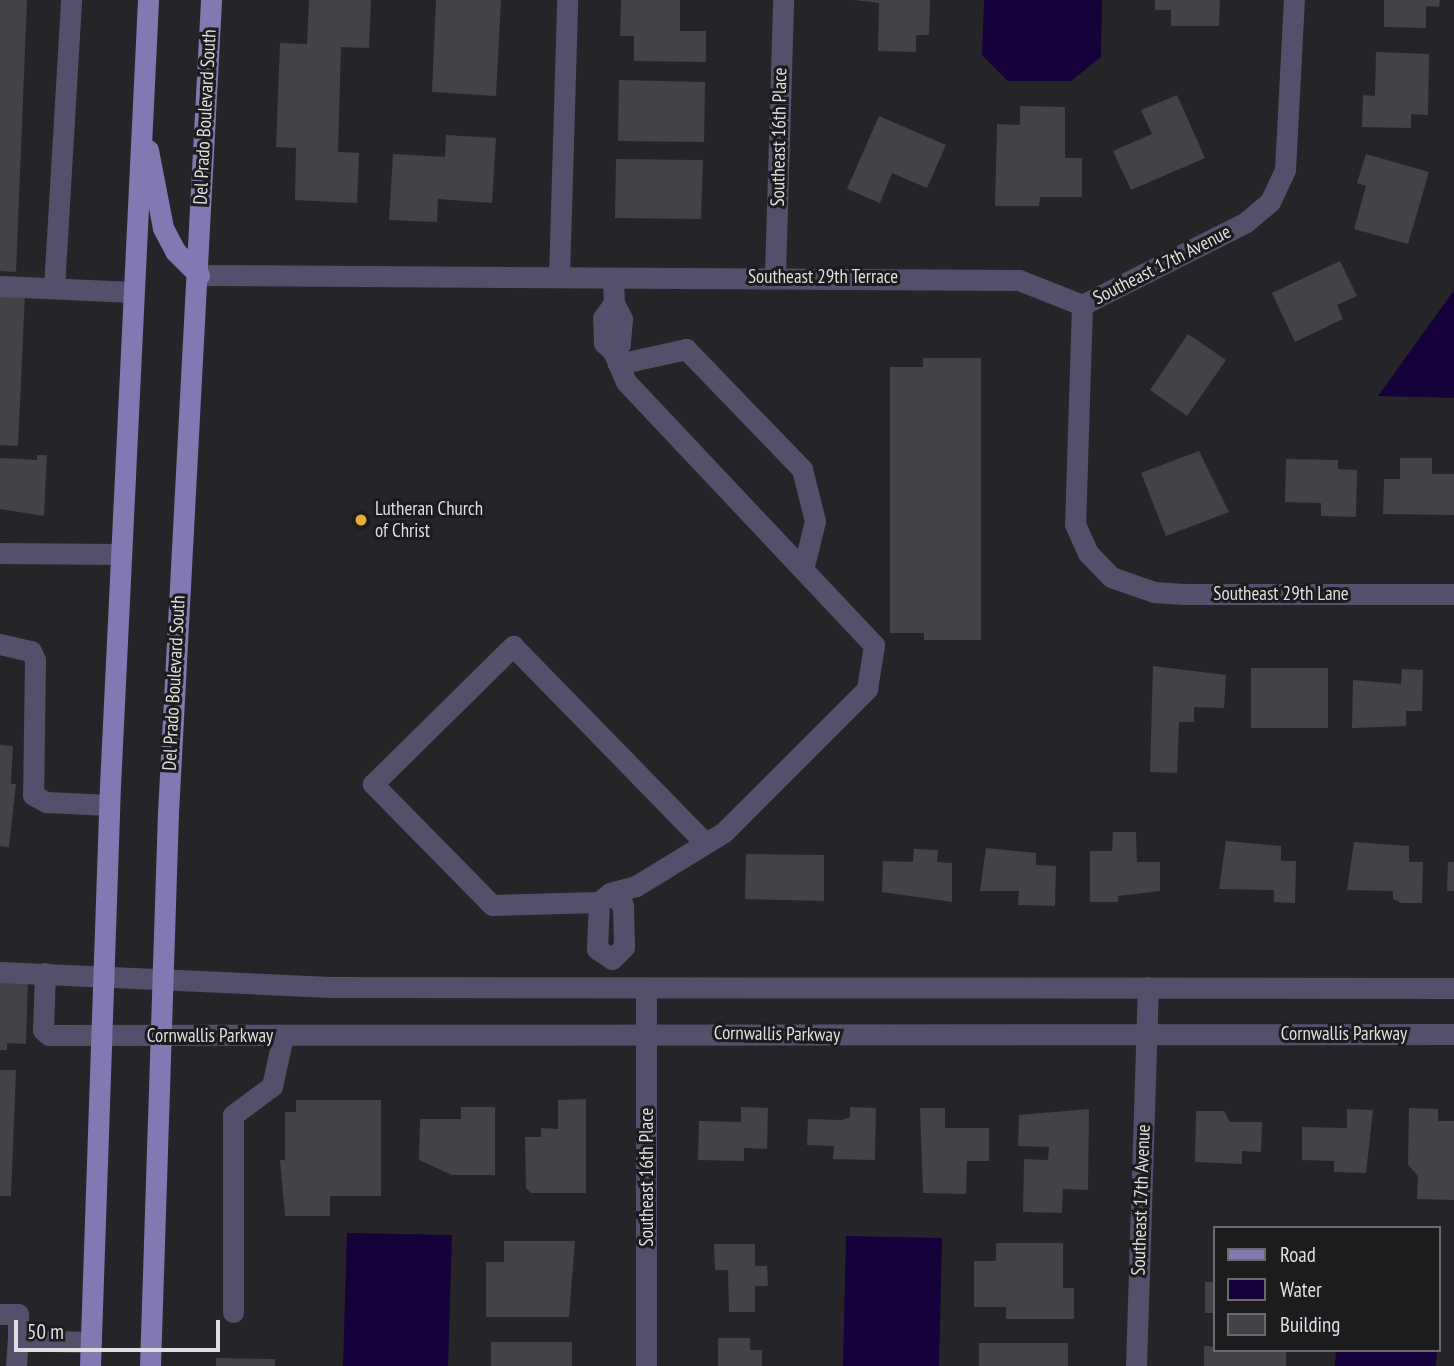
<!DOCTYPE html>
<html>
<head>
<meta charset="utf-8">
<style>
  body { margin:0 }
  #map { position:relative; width:1454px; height:1366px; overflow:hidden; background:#252529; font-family:"PT Sans Narrow",sans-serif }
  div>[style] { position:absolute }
  .water>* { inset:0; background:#16013b }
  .building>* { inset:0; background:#434246 }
  .minor>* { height:21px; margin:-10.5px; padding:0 10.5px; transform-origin:10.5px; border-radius:10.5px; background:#54506c }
  .major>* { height:21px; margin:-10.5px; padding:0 10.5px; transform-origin:10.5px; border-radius:10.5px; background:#8279b2 }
  .dots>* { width:19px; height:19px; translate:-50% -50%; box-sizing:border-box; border:4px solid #1c1c1f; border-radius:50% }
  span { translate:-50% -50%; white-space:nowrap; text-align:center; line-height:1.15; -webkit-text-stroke:6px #1c1c1f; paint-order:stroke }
  .street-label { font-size:19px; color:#dfdfe1 }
  .poi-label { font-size:19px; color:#dfdfe1 }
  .left { translate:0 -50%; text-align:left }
  .legend { position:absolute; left:1213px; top:1226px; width:228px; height:126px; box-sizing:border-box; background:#1c1c1f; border:2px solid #6a6a6d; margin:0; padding:9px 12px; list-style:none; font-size:21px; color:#dfdfe1 }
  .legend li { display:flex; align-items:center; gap:14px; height:35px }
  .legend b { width:35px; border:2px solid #6a6a6d }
  .scale { position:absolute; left:14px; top:1320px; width:206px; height:32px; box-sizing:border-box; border:4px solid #dfdfe1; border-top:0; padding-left:9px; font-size:21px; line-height:24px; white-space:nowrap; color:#dfdfe1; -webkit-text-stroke:5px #1c1c1f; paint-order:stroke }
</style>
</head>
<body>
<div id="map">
  <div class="water">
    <div style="clip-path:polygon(984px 0,1102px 0,1101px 57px,1071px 81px,1008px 81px,982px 55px)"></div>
    <div style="clip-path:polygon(1454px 290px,1454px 398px,1378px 396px,1447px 300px)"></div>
    <div style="clip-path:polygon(347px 1233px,452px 1235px,448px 1366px,343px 1366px)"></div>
    <div style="clip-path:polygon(846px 1236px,942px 1238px,939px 1366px,843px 1366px)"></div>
    <div style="clip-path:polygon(1336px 1350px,1437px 1350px,1436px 1366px,1335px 1366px)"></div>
  </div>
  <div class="building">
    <div style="clip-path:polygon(0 0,27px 0,16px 272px,0 271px)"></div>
    <div style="clip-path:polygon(309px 0,371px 0,369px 48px,341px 47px,338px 152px,359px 153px,357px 203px,295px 200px,296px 148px,276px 147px,280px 43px,307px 44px)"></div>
    <div style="clip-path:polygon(436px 0,501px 0,496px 96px,432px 92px)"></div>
    <div style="clip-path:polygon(621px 0,680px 0,680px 31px,706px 31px,706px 62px,634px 61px,634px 36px,620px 36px)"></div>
    <div style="clip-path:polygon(855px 0,930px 0,929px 35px,916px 35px,916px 52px,878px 51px,879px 3px)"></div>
    <div style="clip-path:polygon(1155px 0,1220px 0,1219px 26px,1171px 26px,1171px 10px,1155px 10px)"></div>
    <div style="clip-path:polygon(1384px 0,1440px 0,1439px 7px,1426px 6px,1426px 28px,1384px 27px)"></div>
    <div style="clip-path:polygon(1376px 52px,1429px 54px,1428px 115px,1411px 114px,1411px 128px,1362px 127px,1363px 95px,1375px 96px)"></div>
    <div style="clip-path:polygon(619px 80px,705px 82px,704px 142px,618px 141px)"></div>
    <div style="clip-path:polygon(1177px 95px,1205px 158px,1131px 190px,1113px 151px,1152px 134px,1141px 110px)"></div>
    <div style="clip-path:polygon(1020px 106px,1065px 107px,1065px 158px,1082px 158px,1082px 197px,1040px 197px,1039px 206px,995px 206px,997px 124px,1020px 125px)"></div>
    <div style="clip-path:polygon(879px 116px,946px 145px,927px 188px,892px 173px,880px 203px,847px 189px)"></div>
    <div style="clip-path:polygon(446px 135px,496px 138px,492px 203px,438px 199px,437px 222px,389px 220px,393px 154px,445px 157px)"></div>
    <div style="clip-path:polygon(1366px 154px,1429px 172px,1408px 244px,1354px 229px,1366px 186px,1357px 183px)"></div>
    <div style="clip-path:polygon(616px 159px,703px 160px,701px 219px,615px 218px)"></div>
    <div style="clip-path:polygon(1340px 261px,1357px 296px,1337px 305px,1343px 319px,1295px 342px,1272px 293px)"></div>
    <div style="clip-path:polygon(0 293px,25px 294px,18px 446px,0 445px)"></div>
    <div style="clip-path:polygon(1188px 334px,1226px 360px,1187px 416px,1150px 390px)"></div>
    <div style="clip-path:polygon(923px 358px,981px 358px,981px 640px,924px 640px,924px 633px,890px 633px,890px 367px,923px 367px)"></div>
    <div style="clip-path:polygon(1199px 451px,1229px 512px,1166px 536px,1141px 473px)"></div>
    <div style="clip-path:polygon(37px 455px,47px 455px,44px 516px,0 509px,0 458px,37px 460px)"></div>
    <div style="clip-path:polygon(1400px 458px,1432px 458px,1432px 474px,1454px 474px,1454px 515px,1383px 514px,1384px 479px,1400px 479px)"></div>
    <div style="clip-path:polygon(1286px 459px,1338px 460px,1338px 469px,1357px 470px,1356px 517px,1321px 516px,1321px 503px,1285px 502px)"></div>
    <div style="clip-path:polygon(1153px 666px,1226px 675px,1224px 708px,1194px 707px,1194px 722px,1179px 722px,1177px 773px,1150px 772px)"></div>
    <div style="clip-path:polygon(1251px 668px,1328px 668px,1328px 728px,1251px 728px)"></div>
    <div style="clip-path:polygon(1402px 669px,1423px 670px,1422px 711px,1406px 711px,1406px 726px,1352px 728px,1353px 680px,1401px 684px)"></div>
    <div style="clip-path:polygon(0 745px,13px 746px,11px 784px,16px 784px,9px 847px,0 846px)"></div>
    <div style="clip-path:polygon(1113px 832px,1136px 832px,1137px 862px,1160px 862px,1160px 891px,1118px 896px,1118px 902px,1090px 902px,1090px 851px,1112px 851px)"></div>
    <div style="clip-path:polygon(1226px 841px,1281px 846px,1281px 861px,1296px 861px,1295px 903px,1274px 902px,1274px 890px,1219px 889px)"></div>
    <div style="clip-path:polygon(1354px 842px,1409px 846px,1409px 862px,1423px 862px,1422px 903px,1401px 903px,1393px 899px,1393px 891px,1347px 890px)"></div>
    <div style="clip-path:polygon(986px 848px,1036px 853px,1036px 865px,1056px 866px,1055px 906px,1018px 905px,1019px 891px,980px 891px)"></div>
    <div style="clip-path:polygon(914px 849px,938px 850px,937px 862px,952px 863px,952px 902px,882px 892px,883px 861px,913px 862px)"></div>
    <div style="clip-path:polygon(746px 854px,824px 855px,824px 901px,745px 899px)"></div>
    <div style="clip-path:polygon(1448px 862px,1454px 862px,1454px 891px,1447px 891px)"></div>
    <div style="clip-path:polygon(0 976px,28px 977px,26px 1044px,7px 1043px,7px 1050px,0 1050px)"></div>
    <div style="clip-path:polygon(0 1070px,16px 1070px,11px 1196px,0 1196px)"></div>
    <div style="clip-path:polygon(586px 1099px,586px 1193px,531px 1193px,526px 1188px,525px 1137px,541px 1137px,541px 1128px,558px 1129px,558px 1100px)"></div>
    <div style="clip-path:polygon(296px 1100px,381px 1100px,381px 1196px,330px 1196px,330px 1216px,285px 1216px,280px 1160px,285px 1160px,285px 1112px,296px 1112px)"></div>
    <div style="clip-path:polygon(461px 1107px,495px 1107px,495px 1175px,452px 1175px,419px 1160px,420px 1119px,461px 1119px)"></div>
    <div style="clip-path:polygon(741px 1107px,768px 1108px,767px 1149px,744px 1148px,744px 1161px,698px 1160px,699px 1121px,741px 1122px)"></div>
    <div style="clip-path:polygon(850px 1107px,876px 1108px,875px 1160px,833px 1159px,834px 1146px,807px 1145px,808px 1119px,842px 1120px,850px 1117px)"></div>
    <div style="clip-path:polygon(920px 1108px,945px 1108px,945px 1128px,989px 1128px,989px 1161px,967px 1161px,966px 1194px,923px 1193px)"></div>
    <div style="clip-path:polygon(1409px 1108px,1438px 1109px,1438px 1121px,1454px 1121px,1454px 1200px,1417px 1199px,1418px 1176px,1408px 1165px)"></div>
    <div style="clip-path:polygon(1089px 1109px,1088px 1190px,1063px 1189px,1062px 1213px,1023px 1212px,1024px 1159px,1048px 1160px,1049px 1147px,1018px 1146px,1019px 1115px)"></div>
    <div style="clip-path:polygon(1347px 1109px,1373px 1110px,1366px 1173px,1334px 1172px,1334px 1161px,1302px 1160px,1302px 1127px,1347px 1128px)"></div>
    <div style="clip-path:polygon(1196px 1111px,1224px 1111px,1230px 1122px,1262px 1122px,1261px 1152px,1242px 1151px,1242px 1164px,1195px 1162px)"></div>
    <div style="clip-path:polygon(504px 1241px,575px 1241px,569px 1317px,486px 1317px,486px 1262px,504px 1262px)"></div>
    <div style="clip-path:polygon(996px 1243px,1063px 1243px,1063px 1288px,1074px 1288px,1074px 1319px,1006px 1319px,1006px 1307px,974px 1307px,974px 1261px,996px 1261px)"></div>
    <div style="clip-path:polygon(714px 1244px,755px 1244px,755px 1266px,767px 1266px,768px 1286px,755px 1286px,755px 1312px,729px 1312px,728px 1270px,715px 1270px)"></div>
    <div style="clip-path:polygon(1205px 1282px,1214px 1282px,1214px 1313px,1205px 1313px)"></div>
    <div style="clip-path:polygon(718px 1338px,750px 1338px,750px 1350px,762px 1350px,762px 1366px,718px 1366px)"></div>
    <div style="clip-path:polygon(491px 1342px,572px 1342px,572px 1366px,491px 1366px)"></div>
    <div style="clip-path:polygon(979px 1343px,1068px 1343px,1068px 1366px,979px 1366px)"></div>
    <div style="clip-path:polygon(1204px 1346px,1286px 1351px,1286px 1366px,1204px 1366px)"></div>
    <div style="clip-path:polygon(216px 1358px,275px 1359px,275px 1366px,216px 1366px)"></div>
  </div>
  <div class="minor">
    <div style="left:199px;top:275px;width:820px;rotate:0.35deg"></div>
    <div style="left:1019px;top:280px;width:68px;rotate:21.6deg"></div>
    <div style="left:775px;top:275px;width:275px;rotate:-88.3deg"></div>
    <div style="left:559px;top:277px;width:277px;rotate:-88.3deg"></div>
    <div style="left:613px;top:278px;width:25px;rotate:88deg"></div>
    <div style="left:614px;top:303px;width:18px;rotate:63deg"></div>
    <div style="left:622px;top:319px;width:25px;rotate:95deg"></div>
    <div style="left:620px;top:344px;width:10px;rotate:135deg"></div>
    <div style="left:613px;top:351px;width:12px;rotate:-138deg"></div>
    <div style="left:604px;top:343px;width:25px;rotate:-92deg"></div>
    <div style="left:603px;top:318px;width:19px;rotate:-54deg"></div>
    <div style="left:0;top:286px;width:133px;rotate:2.6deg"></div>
    <div style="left:54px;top:288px;width:289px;rotate:-86.6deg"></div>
    <div style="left:1082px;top:305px;width:219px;rotate:91.8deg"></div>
    <div style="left:1075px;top:524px;width:32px;rotate:66deg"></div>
    <div style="left:1088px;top:553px;width:33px;rotate:46deg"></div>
    <div style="left:1111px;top:577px;width:46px;rotate:19.2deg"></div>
    <div style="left:1154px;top:592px;width:30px;rotate:4deg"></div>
    <div style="left:1184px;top:594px;width:270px"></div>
    <div style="left:1082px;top:305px;width:184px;rotate:-26.8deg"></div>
    <div style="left:1246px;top:222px;width:31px;rotate:-40deg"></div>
    <div style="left:1270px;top:202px;width:35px;rotate:-65deg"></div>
    <div style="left:1285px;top:170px;width:170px;rotate:-87deg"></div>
    <div style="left:618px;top:364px;width:70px;rotate:-12.4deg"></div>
    <div style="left:686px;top:349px;width:167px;rotate:46deg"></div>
    <div style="left:802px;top:469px;width:54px;rotate:76deg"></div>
    <div style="left:815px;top:521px;width:50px;rotate:103.8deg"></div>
    <div style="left:0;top:553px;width:121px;rotate:0.5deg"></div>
    <div style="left:0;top:644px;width:32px;rotate:13deg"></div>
    <div style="left:31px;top:651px;width:10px;rotate:66deg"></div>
    <div style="left:35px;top:660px;width:135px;rotate:90.8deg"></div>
    <div style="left:33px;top:795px;width:15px;rotate:28deg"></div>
    <div style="left:46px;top:802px;width:63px;rotate:2.7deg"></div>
    <div style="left:610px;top:893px;width:18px;rotate:43deg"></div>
    <div style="left:623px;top:905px;width:42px;rotate:88.6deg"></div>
    <div style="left:624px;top:947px;width:17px;rotate:135deg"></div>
    <div style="left:612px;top:959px;width:18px;rotate:-146deg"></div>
    <div style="left:597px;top:949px;width:47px;rotate:-87.6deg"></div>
    <div style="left:599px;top:902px;width:14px;rotate:-39deg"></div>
    <div style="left:610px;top:893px;width:27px;rotate:-15deg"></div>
    <div style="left:636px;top:886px;width:103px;rotate:-31.5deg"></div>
    <div style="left:724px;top:832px;width:202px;rotate:-45deg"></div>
    <div style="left:867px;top:689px;width:45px;rotate:-81deg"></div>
    <div style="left:874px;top:645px;width:361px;rotate:-133.3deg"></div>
    <div style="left:626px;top:382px;width:34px;rotate:-113deg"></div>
    <div style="left:599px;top:902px;width:107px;rotate:178.4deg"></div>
    <div style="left:492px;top:905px;width:170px;rotate:-134.5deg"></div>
    <div style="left:373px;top:784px;width:197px;rotate:-44.6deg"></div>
    <div style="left:513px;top:646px;width:275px;rotate:45.7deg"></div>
    <div style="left:0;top:972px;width:330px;rotate:2.6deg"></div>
    <div style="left:330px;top:987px;width:1124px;rotate:0.05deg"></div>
    <div style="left:45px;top:973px;width:57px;rotate:92deg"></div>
    <div style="left:43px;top:1030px;width:8px;rotate:40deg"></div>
    <div style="left:49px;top:1035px;width:1405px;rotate:-0.04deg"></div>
    <div style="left:233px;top:1312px;width:197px;rotate:-90deg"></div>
    <div style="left:233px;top:1115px;width:49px;rotate:-36.6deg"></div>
    <div style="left:272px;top:1086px;width:51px;rotate:-77.6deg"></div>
    <div style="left:0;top:1314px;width:18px"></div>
    <div style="left:18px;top:1314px;width:26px;rotate:90deg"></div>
    <div style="left:18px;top:1340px;width:73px;rotate:1.6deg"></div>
    <div style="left:16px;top:1366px;width:26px;rotate:-86deg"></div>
    <div style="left:646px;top:1366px;width:377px;rotate:-90deg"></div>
    <div style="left:1136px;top:1366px;width:379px;rotate:-88.2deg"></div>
  </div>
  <div class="major">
    <div style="left:148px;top:150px;width:79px;rotate:79.1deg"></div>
    <div style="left:163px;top:228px;width:26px;rotate:62deg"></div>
    <div style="left:175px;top:251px;width:34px;rotate:45deg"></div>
    <div style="left:90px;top:1366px;width:580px;rotate:-88.03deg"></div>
    <div style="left:110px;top:786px;width:787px;rotate:-87.23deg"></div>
    <div style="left:150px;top:1366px;width:553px;rotate:-88.14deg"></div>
    <div style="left:168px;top:813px;width:814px;rotate:-86.97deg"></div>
  </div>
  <div class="dots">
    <div style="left:361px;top:520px;background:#e6ac36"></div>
  </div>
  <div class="street-label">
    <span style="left:205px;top:117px;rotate:-87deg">Del Prado Boulevard South</span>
    <span style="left:779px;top:137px;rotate:-89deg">Southeast 16th Place</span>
    <span style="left:1162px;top:265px;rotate:-27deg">Southeast 17th Avenue</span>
    <span style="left:823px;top:277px">Southeast 29th Terrace</span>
    <span style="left:1281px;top:594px">Southeast 29th Lane</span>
    <span style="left:174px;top:683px;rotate:-87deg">Del Prado Boulevard South</span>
    <span style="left:777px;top:1034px;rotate:1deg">Cornwallis Parkway</span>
    <span style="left:1344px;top:1034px">Cornwallis Parkway</span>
    <span style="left:210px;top:1036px">Cornwallis Parkway</span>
    <span style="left:647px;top:1177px;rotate:-90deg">Southeast 16th Place</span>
    <span style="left:1141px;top:1200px;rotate:-88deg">Southeast 17th Avenue</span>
  </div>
  <div class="poi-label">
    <span class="left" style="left:375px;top:520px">Lutheran Church<br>of Christ</span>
  </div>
  <ul class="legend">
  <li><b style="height:9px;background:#8279b2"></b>Road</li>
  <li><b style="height:19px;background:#16013b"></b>Water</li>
  <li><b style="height:19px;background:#434246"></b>Building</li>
  </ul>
  <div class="scale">50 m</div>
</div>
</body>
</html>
